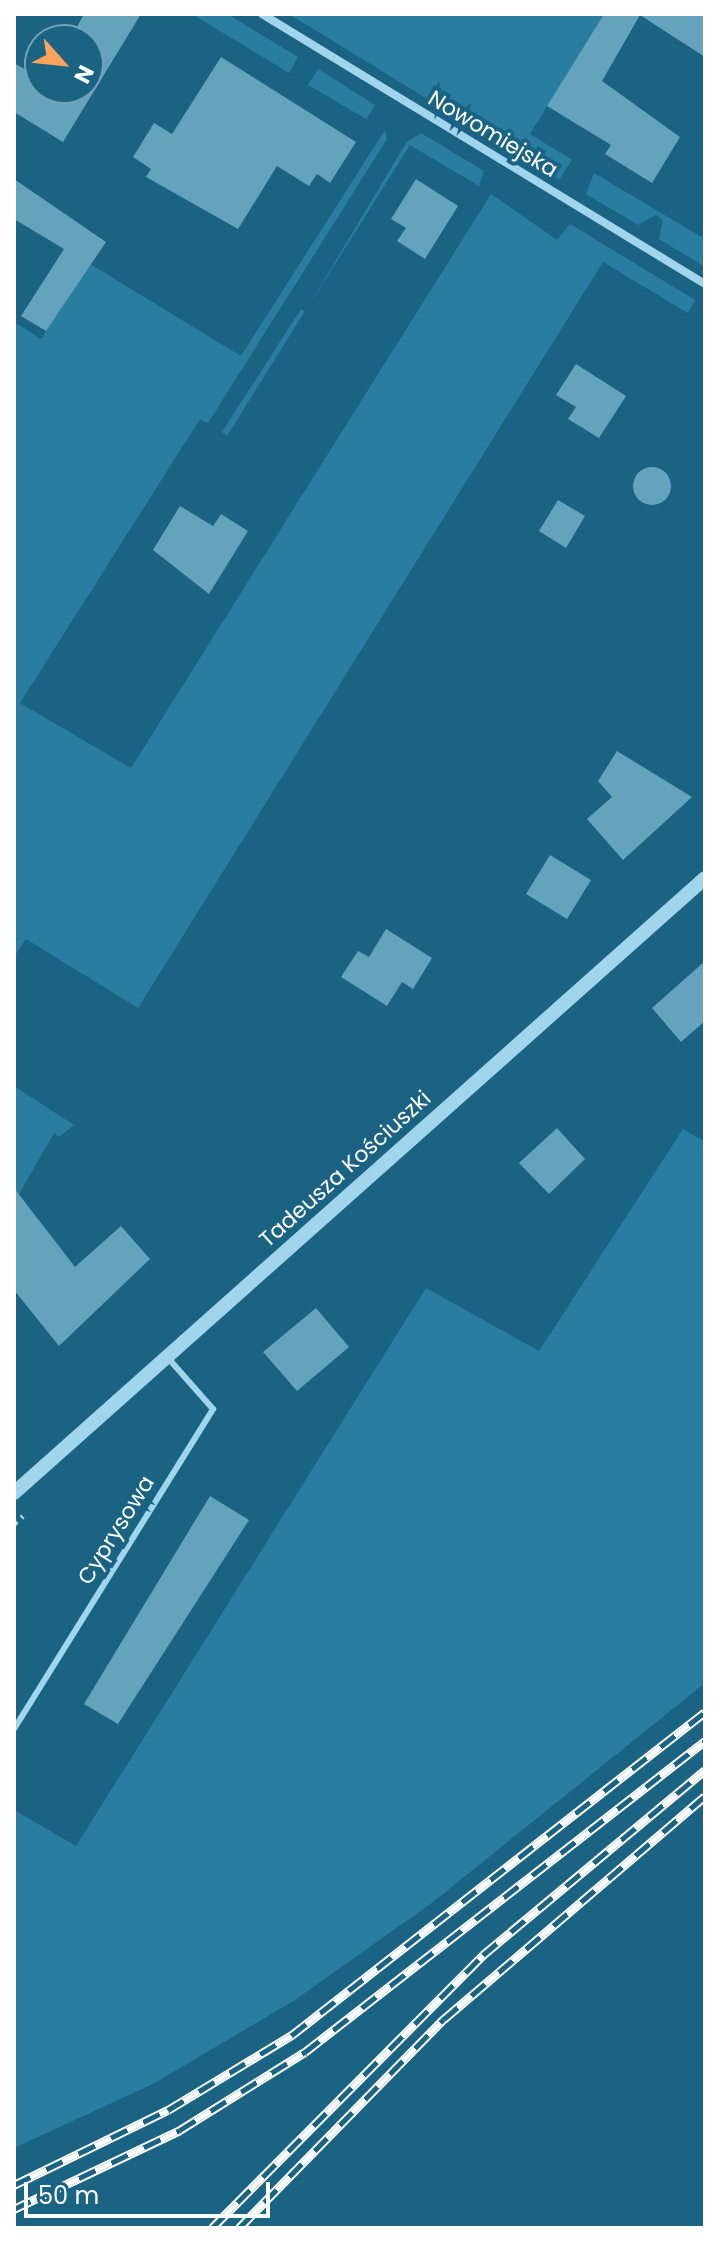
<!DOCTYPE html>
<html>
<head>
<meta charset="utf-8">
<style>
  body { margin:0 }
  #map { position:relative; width:719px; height:2242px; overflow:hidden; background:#1a6383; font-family:Poppins,sans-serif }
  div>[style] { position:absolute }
  .green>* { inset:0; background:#297da0 }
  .building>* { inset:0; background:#65a2bb }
  .round { border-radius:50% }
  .path>* { height:5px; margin-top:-2.5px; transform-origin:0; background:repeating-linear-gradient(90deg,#a0d5eb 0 4px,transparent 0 10px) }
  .service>* { height:6px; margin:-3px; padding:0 3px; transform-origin:3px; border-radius:3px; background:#a0d5eb }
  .minor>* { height:8px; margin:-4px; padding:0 4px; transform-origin:4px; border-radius:4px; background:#a0d5eb }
  .tertiary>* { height:14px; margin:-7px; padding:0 7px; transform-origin:7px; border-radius:7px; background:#a0d5eb }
  .rail>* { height:9px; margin-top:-4.5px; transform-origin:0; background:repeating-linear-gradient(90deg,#1a6383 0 18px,#fff 0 36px); box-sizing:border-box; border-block:2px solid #fff }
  span { translate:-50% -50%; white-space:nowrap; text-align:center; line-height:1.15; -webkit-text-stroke:8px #1a6383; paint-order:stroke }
  .street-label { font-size:22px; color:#fff }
  .frame { position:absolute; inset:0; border:16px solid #fff; pointer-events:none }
  .north { position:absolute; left:24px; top:24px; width:80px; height:80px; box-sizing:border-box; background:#1a6383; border:2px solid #76a1b5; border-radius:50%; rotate:117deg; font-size:22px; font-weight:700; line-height:32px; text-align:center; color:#fff }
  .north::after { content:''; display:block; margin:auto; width:28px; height:36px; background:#fda45c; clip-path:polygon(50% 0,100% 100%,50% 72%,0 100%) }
  .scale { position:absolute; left:24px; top:2182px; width:246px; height:36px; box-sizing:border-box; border:4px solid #fff; border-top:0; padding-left:10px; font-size:24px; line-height:28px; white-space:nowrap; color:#fff; -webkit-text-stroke:6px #1a6383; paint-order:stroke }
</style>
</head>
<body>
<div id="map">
  <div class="green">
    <div style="clip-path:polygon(192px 14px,227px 14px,298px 57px,289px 73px)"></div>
    <div style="clip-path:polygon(289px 14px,604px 14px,530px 134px,572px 160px,559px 180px)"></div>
    <div style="clip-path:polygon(318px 69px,375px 105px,366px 119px,308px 85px)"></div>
    <div style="clip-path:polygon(385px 130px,387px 139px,208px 423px,200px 419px,20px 703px,131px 768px,491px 194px,557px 240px,570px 224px,695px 300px,688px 313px,603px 262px,138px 1008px,26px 939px,14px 957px,14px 322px,41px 339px,90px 264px,241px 356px)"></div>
    <div style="clip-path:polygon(421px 133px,484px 171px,479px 186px,410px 145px,308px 307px,406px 143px)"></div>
    <div style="clip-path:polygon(594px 173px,705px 239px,705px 267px,659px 239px,663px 220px,656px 215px,638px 225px,586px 194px)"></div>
    <div style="clip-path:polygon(301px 309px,305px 311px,227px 436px,222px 432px)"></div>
    <div style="clip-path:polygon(14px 1086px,74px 1125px,59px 1137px,54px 1133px,19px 1194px,26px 1204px,14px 1214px)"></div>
    <div style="clip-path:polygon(683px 1129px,705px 1142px,705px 1683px,433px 1902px,295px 2000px,153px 2084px,14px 2148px,14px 1810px,76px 1846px,426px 1288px,539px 1351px)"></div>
  </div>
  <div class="building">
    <div style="clip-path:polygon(84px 14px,141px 14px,63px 142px,14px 112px,14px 63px,40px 78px,40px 88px,88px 88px,88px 40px,70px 40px)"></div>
    <div style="clip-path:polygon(604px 14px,705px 14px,705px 57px,640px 15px,602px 81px,680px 137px,652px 183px,605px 154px,611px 145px,547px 106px)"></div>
    <div style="clip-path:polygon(221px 57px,356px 142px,330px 183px,317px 174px,309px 186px,277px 166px,238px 229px,146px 177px,151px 169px,133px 157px,154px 123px,172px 134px)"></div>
    <div style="clip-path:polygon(14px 179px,106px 242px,46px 331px,21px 316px,64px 249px,14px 219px)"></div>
    <div style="clip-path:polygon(416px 179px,458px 206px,425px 259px,397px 241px,406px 228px,391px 219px)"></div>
    <div style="clip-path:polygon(576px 364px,626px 396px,599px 438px,568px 419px,576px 407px,556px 395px)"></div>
    <div class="round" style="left:633px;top:467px;width:38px;height:38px"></div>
    <div style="clip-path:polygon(558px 500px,585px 516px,566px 548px,539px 531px)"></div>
    <div style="clip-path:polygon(180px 506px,213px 526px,221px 514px,248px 531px,209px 594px,153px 550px)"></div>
    <div style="clip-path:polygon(617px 751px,692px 797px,623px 860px,587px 819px,612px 797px,598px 781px)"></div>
    <div style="clip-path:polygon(550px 855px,591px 880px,567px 919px,526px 894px)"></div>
    <div style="clip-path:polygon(386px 929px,432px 958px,413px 989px,402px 982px,387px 1006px,341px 977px,358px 951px,369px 957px)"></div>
    <div style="clip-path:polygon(705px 961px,705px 1021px,681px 1042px,652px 1008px)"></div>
    <div style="clip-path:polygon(557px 1128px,585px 1159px,549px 1194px,519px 1163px)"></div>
    <div style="clip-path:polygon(14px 1188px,75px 1267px,121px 1226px,150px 1259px,59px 1346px,14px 1290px)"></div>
    <div style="clip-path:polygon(316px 1308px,349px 1347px,297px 1391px,263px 1352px)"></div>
    <div style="clip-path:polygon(210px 1496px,249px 1520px,118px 1724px,84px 1704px)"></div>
  </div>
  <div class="path">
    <div style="left:14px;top:1524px;width:12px;rotate:-42deg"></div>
  </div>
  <div class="service">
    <div style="left:14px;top:1729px;width:377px;rotate:-58.1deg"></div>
    <div style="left:213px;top:1409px;width:68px;rotate:-131.4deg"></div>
  </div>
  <div class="minor">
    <div style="left:262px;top:14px;width:519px;rotate:31.36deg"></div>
  </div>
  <div class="tertiary">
    <div style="left:14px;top:1493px;width:925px;rotate:-41.67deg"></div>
  </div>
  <div class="rail">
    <div style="left:14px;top:2185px;width:171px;rotate:-26deg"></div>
    <div style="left:168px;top:2110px;width:145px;rotate:-31.2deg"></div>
    <div style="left:292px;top:2035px;width:524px;rotate:-38.03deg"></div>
    <div style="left:14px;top:2209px;width:184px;rotate:-25.4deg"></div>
    <div style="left:180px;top:2130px;width:147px;rotate:-32deg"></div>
    <div style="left:305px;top:2052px;width:507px;rotate:-37.87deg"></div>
    <div style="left:212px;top:2228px;width:385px;rotate:-45.2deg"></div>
    <div style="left:483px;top:1955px;width:289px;rotate:-39.8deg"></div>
    <div style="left:239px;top:2228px;width:293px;rotate:-45.6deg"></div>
    <div style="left:444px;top:2019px;width:343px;rotate:-40.5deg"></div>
  </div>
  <div class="street-label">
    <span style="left:493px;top:134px;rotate:31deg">Nowomiejska</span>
    <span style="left:345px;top:1169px;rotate:-42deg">Tadeusza Kościuszki</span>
    <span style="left:116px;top:1530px;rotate:-58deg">Cyprysowa</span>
  </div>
  <div class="frame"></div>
  <div class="north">N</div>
  <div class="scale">50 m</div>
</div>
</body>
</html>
